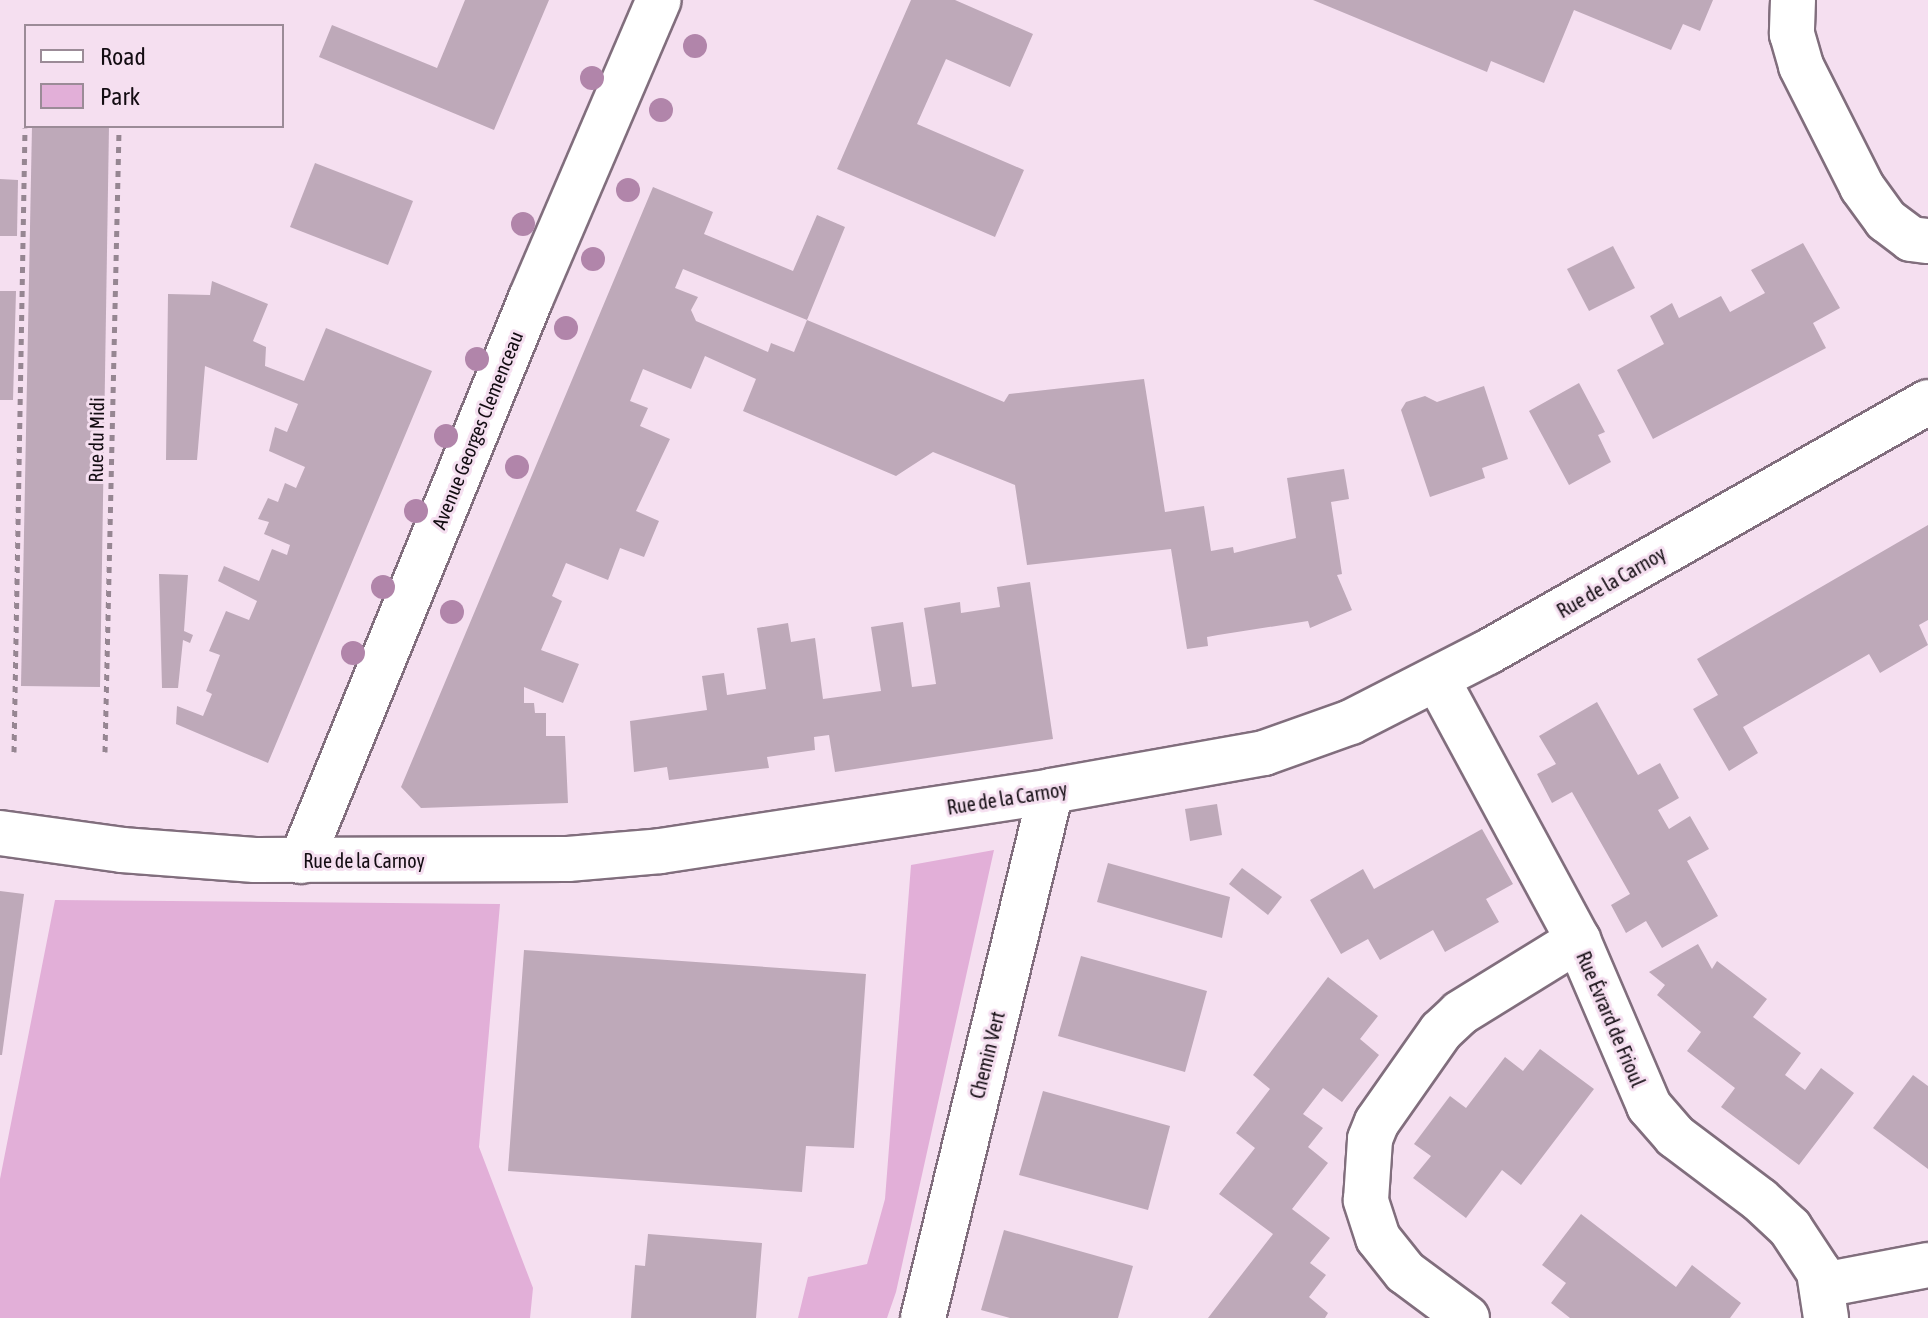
<!DOCTYPE html>
<html>
<head>
<meta charset="utf-8">
<style>
  body { margin:0 }
  #map { position:relative; width:1928px; height:1318px; overflow:hidden; background:#f5dff0; font-family:"Asap Condensed",sans-serif }
  div>[style] { position:absolute }
  .green>* { inset:0; background:#e2afd8 }
  .building>* { inset:0; background:#bea9b9 }
  .path>* { height:5px; margin-top:-2.5px; transform-origin:0; background:repeating-linear-gradient(90deg,#968692 0 6px,transparent 0 12px) }
  .roads { filter:drop-shadow(2px 0 #816e7d) drop-shadow(-2px 0 #816e7d) drop-shadow(0 2px #816e7d) drop-shadow(0 -2px #816e7d) }
  .minor>* { height:44px; margin:-22px; padding:0 22px; transform-origin:22px; border-radius:22px; background:#fff }
  .trees>* { width:24px; height:24px; margin:-12px; border-radius:50%; background:#b185aa }
  span { translate:-50% -50%; white-space:nowrap; text-align:center; line-height:1.15; -webkit-text-stroke:6px #f5dff0; paint-order:stroke }
  .street-label { font-size:20px; color:#130c12 }
  .legend { position:absolute; left:24px; top:24px; width:260px; height:104px; box-sizing:border-box; background:#f5dff0; border:2px solid #9b8b97; margin:0; padding:10px 14px; list-style:none; font-size:24px; color:#130c12 }
  .legend li { display:flex; align-items:center; gap:16px; height:40px }
  .legend b { width:40px; border:2px solid #9b8b97 }
</style>
</head>
<body>
<div id="map">
  <div class="green">
    <div style="clip-path:polygon(994px 850px,896px 1292px,887px 1318px,798px 1318px,808px 1277px,867px 1264px,885px 1199px,911px 865px)"></div>
    <div style="clip-path:polygon(55px 900px,500px 904px,479px 1147px,533px 1288px,530px 1318px,0 1318px,0 1179px)"></div>
  </div>
  <div class="building">
    <div style="clip-path:polygon(465px 0,549px 0,494px 130px,319px 57px,332px 25px,437px 68px)"></div>
    <div style="clip-path:polygon(911px 0,955px 0,1033px 34px,1010px 87px,946px 59px,917px 124px,1024px 170px,995px 237px,837px 169px)"></div>
    <div style="clip-path:polygon(1313px 0,1713px 0,1700px 31px,1683px 24px,1671px 50px,1574px 10px,1544px 83px,1491px 61px,1487px 72px)"></div>
    <div style="clip-path:polygon(32px 126px,109px 126px,100px 687px,21px 686px)"></div>
    <div style="clip-path:polygon(315px 163px,413px 201px,388px 265px,290px 227px)"></div>
    <div style="clip-path:polygon(0 179px,18px 180px,17px 236px,0 236px)"></div>
    <div style="clip-path:polygon(653px 187px,713px 212px,704px 234px,793px 271px,817px 215px,845px 227px,807px 320px,683px 269px,675px 288px,698px 297px,691px 310px,696px 321px,768px 352px,771px 343px,794px 352px,807px 320px,1004px 402px,1009px 394px,1144px 379px,1165px 512px,1204px 506px,1211px 551px,1233px 547px,1234px 553px,1296px 538px,1287px 478px,1344px 469px,1349px 499px,1331px 502px,1342px 574px,1337px 575px,1352px 610px,1310px 628px,1308px 621px,1218px 635px,1207px 637px,1208px 646px,1187px 649px,1171px 549px,1027px 565px,1015px 485px,933px 452px,896px 476px,743px 411px,756px 379px,705px 356px,691px 389px,643px 369px,630px 401px,648px 408px,640px 426px,670px 439px,636px 511px,659px 521px,644px 557px,620px 548px,608px 580px,566px 563px,552px 596px,562px 601px,541px 650px,579px 664px,563px 703px,524px 687px,524px 703px,534px 703px,535px 713px,546px 713px,546px 736px,565px 736px,568px 803px,421px 808px,401px 787px)"></div>
    <div style="clip-path:polygon(1803px 243px,1840px 308px,1813px 323px,1826px 348px,1653px 439px,1617px 370px,1664px 344px,1650px 316px,1672px 303px,1679px 318px,1721px 296px,1730px 312px,1765px 293px,1751px 270px)"></div>
    <div style="clip-path:polygon(1613px 246px,1635px 288px,1589px 311px,1567px 269px)"></div>
    <div style="clip-path:polygon(212px 281px,268px 304px,253px 341px,266px 347px,265px 366px,304px 381px,326px 328px,432px 371px,268px 763px,176px 724px,177px 706px,203px 716px,212px 694px,206px 691px,220px 655px,209px 651px,226px 611px,249px 620px,257px 601px,218px 581px,224px 566px,259px 581px,272px 549px,287px 555px,290px 545px,264px 534px,269px 522px,258px 519px,268px 498px,278px 502px,285px 483px,296px 488px,305px 467px,269px 451px,275px 427px,287px 432px,298px 404px,205px 366px,197px 460px,166px 460px,168px 294px,210px 295px)"></div>
    <div style="clip-path:polygon(0 291px,16px 291px,13px 400px,0 400px)"></div>
    <div style="clip-path:polygon(1579px 383px,1605px 432px,1598px 435px,1611px 462px,1569px 485px,1529px 411px)"></div>
    <div style="clip-path:polygon(1484px 386px,1508px 459px,1482px 468px,1485px 478px,1430px 497px,1401px 410px,1406px 402px,1425px 396px,1437px 402px)"></div>
    <div style="clip-path:polygon(1928px 525px,1928px 620px,1919px 625px,1928px 645px,1880px 673px,1869px 654px,1743px 727px,1758px 753px,1729px 771px,1693px 709px,1718px 695px,1697px 659px)"></div>
    <div style="clip-path:polygon(159px 574px,188px 575px,184px 631px,193px 635px,190px 643px,183px 640px,178px 688px,162px 688px)"></div>
    <div style="clip-path:polygon(1030px 582px,1053px 739px,835px 772px,829px 735px,814px 737px,815px 750px,767px 757px,769px 768px,669px 780px,667px 767px,634px 772px,630px 721px,707px 710px,702px 676px,724px 673px,727px 695px,766px 689px,757px 628px,788px 623px,791px 642px,815px 638px,823px 699px,881px 691px,871px 627px,903px 622px,912px 687px,936px 684px,924px 608px,960px 602px,961px 613px,1000px 607px,997px 587px)"></div>
    <div style="clip-path:polygon(1597px 702px,1638px 775px,1660px 763px,1679px 798px,1658px 810px,1669px 829px,1690px 816px,1709px 849px,1687px 861px,1718px 916px,1662px 948px,1646px 921px,1626px 933px,1611px 905px,1630px 894px,1572px 792px,1552px 803px,1537px 774px,1556px 764px,1539px 736px)"></div>
    <div style="clip-path:polygon(1217px 804px,1222px 835px,1190px 841px,1185px 809px)"></div>
    <div style="clip-path:polygon(1482px 829px,1513px 884px,1486px 899px,1499px 922px,1445px 952px,1433px 930px,1380px 960px,1368px 939px,1341px 954px,1310px 900px,1363px 869px,1374px 889px)"></div>
    <div style="clip-path:polygon(1108px 863px,1230px 897px,1222px 938px,1097px 902px)"></div>
    <div style="clip-path:polygon(1242px 868px,1282px 897px,1268px 915px,1229px 884px)"></div>
    <div style="clip-path:polygon(0 891px,24px 894px,2px 1055px,0 1055px)"></div>
    <div style="clip-path:polygon(1698px 944px,1712px 969px,1717px 961px,1767px 999px,1753px 1017px,1801px 1053px,1785px 1075px,1805px 1090px,1821px 1068px,1854px 1093px,1799px 1165px,1721px 1107px,1735px 1088px,1687px 1051px,1701px 1032px,1657px 995px,1665px 985px,1649px 972px)"></div>
    <div style="clip-path:polygon(524px 950px,866px 974px,854px 1148px,806px 1146px,802px 1192px,508px 1171px)"></div>
    <div style="clip-path:polygon(1081px 956px,1207px 991px,1185px 1072px,1058px 1036px)"></div>
    <div style="clip-path:polygon(1328px 977px,1378px 1016px,1360px 1039px,1379px 1055px,1342px 1102px,1323px 1088px,1303px 1114px,1323px 1128px,1308px 1147px,1328px 1163px,1292px 1209px,1330px 1238px,1310px 1263px,1326px 1275px,1309px 1297px,1328px 1313px,1325px 1318px,1208px 1318px,1273px 1234px,1219px 1194px,1255px 1148px,1236px 1133px,1270px 1089px,1253px 1075px)"></div>
    <div style="clip-path:polygon(1540px 1049px,1594px 1089px,1521px 1185px,1502px 1170px,1466px 1218px,1413px 1178px,1431px 1156px,1414px 1144px,1450px 1096px,1466px 1108px,1505px 1057px,1523px 1071px)"></div>
    <div style="clip-path:polygon(1913px 1075px,1928px 1086px,1928px 1169px,1873px 1128px)"></div>
    <div style="clip-path:polygon(1043px 1091px,1170px 1126px,1148px 1210px,1019px 1175px)"></div>
    <div style="clip-path:polygon(1581px 1214px,1676px 1287px,1692px 1265px,1741px 1303px,1730px 1318px,1570px 1318px,1551px 1303px,1566px 1283px,1542px 1265px)"></div>
    <div style="clip-path:polygon(1004px 1230px,1133px 1266px,1118px 1318px,1010px 1318px,981px 1310px)"></div>
    <div style="clip-path:polygon(648px 1234px,762px 1243px,756px 1318px,631px 1318px,635px 1265px,645px 1266px)"></div>
  </div>
  <div class="path">
    <div style="left:14px;top:752px;width:624px;rotate:-88.99deg"></div>
    <div style="left:105px;top:752px;width:623px;rotate:-88.71deg"></div>
  </div>
  <div class="roads">
    <div class="minor">
      <div style="left:1793px;top:0;width:34px;rotate:92deg"></div>
      <div style="left:1792px;top:34px;width:33px;rotate:74deg"></div>
      <div style="left:1801px;top:66px;width:136px;rotate:63.2deg"></div>
      <div style="left:1862px;top:187px;width:41px;rotate:54deg"></div>
      <div style="left:1886px;top:220px;width:31px;rotate:37deg"></div>
      <div style="left:1911px;top:239px;width:17px;rotate:7deg"></div>
      <div style="left:1437px;top:679px;width:297px;rotate:61.6deg"></div>
      <div style="left:1578px;top:940px;width:181px;rotate:66.8deg"></div>
      <div style="left:1649px;top:1106px;width:40px;rotate:49deg"></div>
      <div style="left:1675px;top:1136px;width:106px;rotate:37deg"></div>
      <div style="left:1760px;top:1200px;width:41px;rotate:43deg"></div>
      <div style="left:1790px;top:1228px;width:53px;rotate:56.6deg"></div>
      <div style="left:1819px;top:1272px;width:47px;rotate:81.3deg"></div>
      <div style="left:0;top:833px;width:123px;rotate:7.9deg"></div>
      <div style="left:122px;top:850px;width:133px;rotate:4.3deg"></div>
      <div style="left:255px;top:860px;width:313px;rotate:-0.2deg"></div>
      <div style="left:568px;top:859px;width:93px;rotate:-4.9deg"></div>
      <div style="left:661px;top:851px;width:395px;rotate:-8.7deg"></div>
      <div style="left:1051px;top:791px;width:216px;rotate:-10.1deg"></div>
      <div style="left:1264px;top:753px;width:92px;rotate:-19.6deg"></div>
      <div style="left:1351px;top:722px;width:154px;rotate:-27.1deg"></div>
      <div style="left:1488px;top:652px;width:506px;rotate:-29.6deg"></div>
      <div style="left:301px;top:861px;width:608px;rotate:-67.78deg"></div>
      <div style="left:531px;top:298px;width:324px;rotate:-66.8deg"></div>
      <div style="left:1823px;top:1285px;width:107px;rotate:-10.8deg"></div>
      <div style="left:923px;top:1318px;width:542px;rotate:-76.35deg"></div>
      <div style="left:1467px;top:1318px;width:77px;rotate:-143.4deg"></div>
      <div style="left:1405px;top:1272px;width:43px;rotate:-128.5deg"></div>
      <div style="left:1378px;top:1238px;width:40px;rotate:-108deg"></div>
      <div style="left:1366px;top:1200px;width:61px;rotate:-86.2deg"></div>
      <div style="left:1370px;top:1139px;width:18px;rotate:-68deg"></div>
      <div style="left:1377px;top:1122px;width:111px;rotate:-54.9deg"></div>
      <div style="left:1441px;top:1031px;width:26px;rotate:-43deg"></div>
      <div style="left:1460px;top:1013px;width:139px;rotate:-31.7deg"></div>
    </div>
  </div>
  <div class="trees">
    <div style="left:695px;top:46px"></div>
    <div style="left:592px;top:78px"></div>
    <div style="left:661px;top:110px"></div>
    <div style="left:628px;top:190px"></div>
    <div style="left:523px;top:224px"></div>
    <div style="left:593px;top:259px"></div>
    <div style="left:566px;top:328px"></div>
    <div style="left:477px;top:359px"></div>
    <div style="left:446px;top:436px"></div>
    <div style="left:517px;top:467px"></div>
    <div style="left:416px;top:511px"></div>
    <div style="left:383px;top:587px"></div>
    <div style="left:452px;top:612px"></div>
    <div style="left:353px;top:653px"></div>
  </div>
  <div class="street-label">
    <span style="left:477px;top:430px;rotate:-68deg">Avenue Georges Clemenceau</span>
    <span style="left:96px;top:440px;rotate:-89deg">Rue du Midi</span>
    <span style="left:1611px;top:582px;rotate:-30deg">Rue de la Carnoy</span>
    <span style="left:1007px;top:798px;rotate:-9deg">Rue de la Carnoy</span>
    <span style="left:364px;top:860px">Rue de la Carnoy</span>
    <span style="left:1611px;top:1019px;rotate:67deg">Rue Évrard de Frioul</span>
    <span style="left:987px;top:1055px;rotate:-76deg">Chemin Vert</span>
  </div>
  <ul class="legend">
  <li><b style="height:10px;background:#fff"></b>Road</li>
  <li><b style="height:22px;background:#e2afd8"></b>Park</li>
  </ul>
</div>
</body>
</html>
